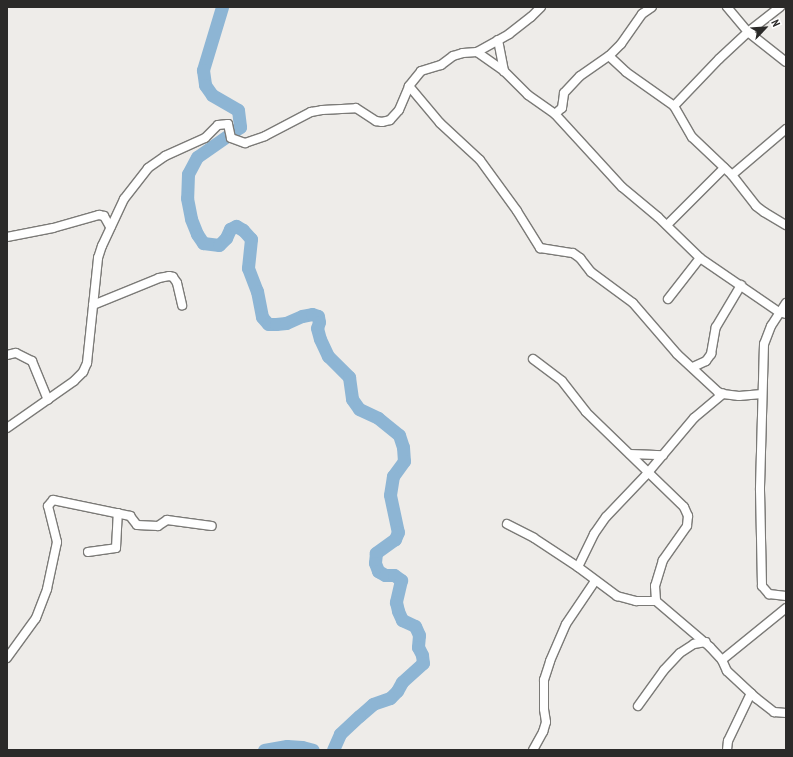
<!DOCTYPE html>
<html>
<head>
<meta charset="utf-8">
<style>
  body { margin:0 }
  #map { position:relative; width:793px; height:757px; overflow:hidden; background:#eeece9; font-family:"PT Sans Narrow",sans-serif }
  div>[style] { position:absolute }
  .river>* { height:13px; margin:-6.5px; padding:0 6.5px; transform-origin:6.5px; border-radius:6.5px; background:#8db5d4 }
  .roads { filter:drop-shadow(1px 0 #7b7a77) drop-shadow(-1px 0 #7b7a77) drop-shadow(0 1px #7b7a77) drop-shadow(0 -1px #7b7a77) }
  .minor>* { height:8px; margin:-4px; padding:0 4px; transform-origin:4px; border-radius:4px; background:#fff }
  span { translate:-50% -50%; white-space:nowrap; text-align:center; line-height:1.15; -webkit-text-stroke:3px #fff; paint-order:stroke }
  .frame { position:absolute; inset:0; border:8px solid #2b2a29; pointer-events:none }
  .north { position:absolute; left:745px; top:8px; width:40px; height:40px; -webkit-text-stroke:3px #fff; paint-order:stroke; rotate:65deg; font-size:11px; font-weight:700; line-height:16px; text-align:center; color:#2b2a29 }
  .north::after { content:''; display:block; margin:auto; width:14px; height:18px; background:#2b2a29; clip-path:polygon(50% 0,100% 100%,50% 72%,0 100%) }
</style>
</head>
<body>
<div id="map">
  <div class="river">
    <div style="left:222px;top:7px;width:66px;rotate:106.8deg"></div>
    <div style="left:203px;top:70px;width:15px;rotate:82deg"></div>
    <div style="left:205px;top:85px;width:12px;rotate:55deg"></div>
    <div style="left:212px;top:95px;width:30px;rotate:30deg"></div>
    <div style="left:238px;top:110px;width:17px;rotate:83deg"></div>
    <div style="left:240px;top:127px;width:52px;rotate:145.1deg"></div>
    <div style="left:197px;top:157px;width:19px;rotate:118deg"></div>
    <div style="left:188px;top:174px;width:24px;rotate:92deg"></div>
    <div style="left:187px;top:198px;width:21px;rotate:79deg"></div>
    <div style="left:191px;top:219px;width:16px;rotate:68deg"></div>
    <div style="left:197px;top:234px;width:11px;rotate:56deg"></div>
    <div style="left:203px;top:243px;width:16px;rotate:7deg"></div>
    <div style="left:219px;top:245px;width:10px;rotate:-45deg"></div>
    <div style="left:226px;top:238px;width:10px;rotate:-66deg"></div>
    <div style="left:230px;top:229px;width:7px;rotate:-27deg"></div>
    <div style="left:236px;top:226px;width:8px;rotate:30deg"></div>
    <div style="left:243px;top:230px;width:12px;rotate:48deg"></div>
    <div style="left:251px;top:239px;width:29px;rotate:96deg"></div>
    <div style="left:248px;top:268px;width:25px;rotate:69deg"></div>
    <div style="left:257px;top:291px;width:26px;rotate:79deg"></div>
    <div style="left:262px;top:317px;width:9px;rotate:49deg"></div>
    <div style="left:268px;top:324px;width:8px"></div>
    <div style="left:276px;top:324px;width:10px;rotate:-6deg"></div>
    <div style="left:286px;top:323px;width:17px;rotate:-24deg"></div>
    <div style="left:302px;top:316px;width:10px;rotate:-11deg"></div>
    <div style="left:312px;top:314px;width:6px;rotate:18deg"></div>
    <div style="left:318px;top:316px;width:6px;rotate:81deg"></div>
    <div style="left:319px;top:322px;width:6px;rotate:108deg"></div>
    <div style="left:317px;top:328px;width:11px;rotate:75deg"></div>
    <div style="left:320px;top:339px;width:19px;rotate:65deg"></div>
    <div style="left:328px;top:356px;width:30px;rotate:45deg"></div>
    <div style="left:349px;top:377px;width:22px;rotate:82deg"></div>
    <div style="left:352px;top:399px;width:12px;rotate:55deg"></div>
    <div style="left:359px;top:409px;width:21px;rotate:25deg"></div>
    <div style="left:378px;top:418px;width:27px;rotate:39deg"></div>
    <div style="left:399px;top:435px;width:13px;rotate:72deg"></div>
    <div style="left:403px;top:447px;width:14px;rotate:86deg"></div>
    <div style="left:404px;top:461px;width:19px;rotate:126deg"></div>
    <div style="left:393px;top:476px;width:19px;rotate:99deg"></div>
    <div style="left:390px;top:495px;width:38px;rotate:78deg"></div>
    <div style="left:398px;top:532px;width:8px;rotate:113deg"></div>
    <div style="left:395px;top:539px;width:24px;rotate:144deg"></div>
    <div style="left:376px;top:553px;width:10px;rotate:96deg"></div>
    <div style="left:375px;top:563px;width:9px;rotate:69deg"></div>
    <div style="left:378px;top:571px;width:8px;rotate:30deg"></div>
    <div style="left:385px;top:575px;width:9px"></div>
    <div style="left:394px;top:575px;width:9px;rotate:36deg"></div>
    <div style="left:401px;top:580px;width:23px;rotate:103deg"></div>
    <div style="left:396px;top:602px;width:9px;rotate:77deg"></div>
    <div style="left:398px;top:611px;width:10px;rotate:66deg"></div>
    <div style="left:402px;top:620px;width:14px;rotate:25deg"></div>
    <div style="left:415px;top:626px;width:10px;rotate:66deg"></div>
    <div style="left:419px;top:635px;width:12px;rotate:95deg"></div>
    <div style="left:418px;top:647px;width:9px;rotate:63deg"></div>
    <div style="left:422px;top:655px;width:8px;rotate:83deg"></div>
    <div style="left:423px;top:663px;width:28px;rotate:138deg"></div>
    <div style="left:402px;top:682px;width:10px;rotate:119deg"></div>
    <div style="left:397px;top:691px;width:10px;rotate:135deg"></div>
    <div style="left:390px;top:698px;width:18px;rotate:161deg"></div>
    <div style="left:373px;top:704px;width:18px;rotate:139deg"></div>
    <div style="left:359px;top:716px;width:26px;rotate:137deg"></div>
    <div style="left:340px;top:734px;width:17px;rotate:114deg"></div>
    <div style="left:264px;top:750px;width:23px;rotate:-10deg"></div>
    <div style="left:287px;top:746px;width:15px;rotate:4deg"></div>
    <div style="left:302px;top:747px;width:11px;rotate:15deg"></div>
  </div>
  <div class="roads">
    <div class="minor">
      <div style="left:727px;top:7px;width:33px;rotate:50deg"></div>
      <div style="left:748px;top:32px;width:48px;rotate:38.3deg"></div>
      <div style="left:498px;top:40px;width:32px;rotate:79deg"></div>
      <div style="left:477px;top:52px;width:33px;rotate:35deg"></div>
      <div style="left:504px;top:71px;width:34px;rotate:45deg"></div>
      <div style="left:528px;top:95px;width:33px;rotate:35deg"></div>
      <div style="left:555px;top:114px;width:99px;rotate:47.5deg"></div>
      <div style="left:622px;top:187px;width:47px;rotate:39.8deg"></div>
      <div style="left:658px;top:217px;width:59px;rotate:44.3deg"></div>
      <div style="left:700px;top:258px;width:96px;rotate:34.4deg"></div>
      <div style="left:779px;top:312px;width:7px;rotate:16deg"></div>
      <div style="left:609px;top:56px;width:23px;rotate:43deg"></div>
      <div style="left:626px;top:72px;width:59px;rotate:35.3deg"></div>
      <div style="left:674px;top:106px;width:36px;rotate:60deg"></div>
      <div style="left:692px;top:137px;width:55px;rotate:43.5deg"></div>
      <div style="left:409px;top:86px;width:48px;rotate:50deg"></div>
      <div style="left:440px;top:123px;width:54px;rotate:42.8deg"></div>
      <div style="left:480px;top:160px;width:63px;rotate:54deg"></div>
      <div style="left:517px;top:211px;width:44px;rotate:58.1deg"></div>
      <div style="left:540px;top:248px;width:33px;rotate:9deg"></div>
      <div style="left:573px;top:253px;width:9px;rotate:36deg"></div>
      <div style="left:580px;top:258px;width:18px;rotate:52deg"></div>
      <div style="left:591px;top:272px;width:52px;rotate:36.4deg"></div>
      <div style="left:633px;top:303px;width:67px;rotate:49.2deg"></div>
      <div style="left:677px;top:354px;width:56px;rotate:42.8deg"></div>
      <div style="left:718px;top:392px;width:5px;rotate:22deg"></div>
      <div style="left:723px;top:394px;width:16px;rotate:7deg"></div>
      <div style="left:739px;top:396px;width:23px;rotate:-5deg"></div>
      <div style="left:674px;top:106px;width:65px;rotate:-46.2deg"></div>
      <div style="left:719px;top:59px;width:40px;rotate:-43deg"></div>
      <div style="left:748px;top:32px;width:41px;rotate:-38deg"></div>
      <div style="left:555px;top:114px;width:9px;rotate:-41deg"></div>
      <div style="left:562px;top:108px;width:15px;rotate:-82deg"></div>
      <div style="left:564px;top:93px;width:23px;rotate:-47deg"></div>
      <div style="left:580px;top:76px;width:35px;rotate:-35deg"></div>
      <div style="left:609px;top:56px;width:17px;rotate:-45deg"></div>
      <div style="left:621px;top:44px;width:37px;rotate:-55deg"></div>
      <div style="left:642px;top:14px;width:12px;rotate:-35deg"></div>
      <div style="left:786px;top:129px;width:71px;rotate:139.6deg"></div>
      <div style="left:732px;top:175px;width:39px;rotate:52deg"></div>
      <div style="left:756px;top:206px;width:10px;rotate:37deg"></div>
      <div style="left:764px;top:212px;width:26px;rotate:31deg"></div>
      <div style="left:667px;top:225px;width:81px;rotate:-45deg"></div>
      <div style="left:7px;top:237px;width:47px;rotate:-11.1deg"></div>
      <div style="left:53px;top:228px;width:48px;rotate:-15.8deg"></div>
      <div style="left:99px;top:215px;width:5px;rotate:11deg"></div>
      <div style="left:104px;top:216px;width:13px;rotate:61deg"></div>
      <div style="left:668px;top:299px;width:52px;rotate:-52deg"></div>
      <div style="left:786px;top:303px;width:27px;rotate:123deg"></div>
      <div style="left:771px;top:326px;width:19px;rotate:111deg"></div>
      <div style="left:764px;top:344px;width:146px;rotate:91.6deg"></div>
      <div style="left:760px;top:490px;width:96px;rotate:88.8deg"></div>
      <div style="left:762px;top:586px;width:11px;rotate:49deg"></div>
      <div style="left:769px;top:594px;width:17px;rotate:7deg"></div>
      <div style="left:93px;top:305px;width:71px;rotate:-22.2deg"></div>
      <div style="left:159px;top:278px;width:10px;rotate:-11deg"></div>
      <div style="left:169px;top:276px;width:4px;rotate:14deg"></div>
      <div style="left:173px;top:277px;width:7px;rotate:56deg"></div>
      <div style="left:177px;top:283px;width:23px;rotate:77deg"></div>
      <div style="left:7px;top:355px;width:9px;rotate:-13deg"></div>
      <div style="left:16px;top:353px;width:18px;rotate:27deg"></div>
      <div style="left:32px;top:361px;width:42px;rotate:67.7deg"></div>
      <div style="left:533px;top:359px;width:36px;rotate:37deg"></div>
      <div style="left:562px;top:381px;width:39px;rotate:52deg"></div>
      <div style="left:586px;top:412px;width:136px;rotate:44.1deg"></div>
      <div style="left:684px;top:507px;width:10px;rotate:66deg"></div>
      <div style="left:688px;top:516px;width:10px;rotate:96deg"></div>
      <div style="left:687px;top:526px;width:42px;rotate:125.2deg"></div>
      <div style="left:663px;top:560px;width:27px;rotate:107deg"></div>
      <div style="left:655px;top:586px;width:15px;rotate:86deg"></div>
      <div style="left:656px;top:601px;width:71px;rotate:40.4deg"></div>
      <div style="left:710px;top:647px;width:18px;rotate:47deg"></div>
      <div style="left:722px;top:660px;width:12px;rotate:66deg"></div>
      <div style="left:727px;top:671px;width:40px;rotate:43deg"></div>
      <div style="left:756px;top:698px;width:23px;rotate:38deg"></div>
      <div style="left:774px;top:712px;width:12px;rotate:5deg"></div>
      <div style="left:693px;top:367px;width:14px;rotate:-25deg"></div>
      <div style="left:706px;top:361px;width:9px;rotate:-54deg"></div>
      <div style="left:711px;top:354px;width:27px;rotate:-80deg"></div>
      <div style="left:716px;top:327px;width:49px;rotate:-59.2deg"></div>
      <div style="left:7px;top:428px;width:82px;rotate:-35deg"></div>
      <div style="left:74px;top:381px;width:13px;rotate:-45deg"></div>
      <div style="left:83px;top:372px;width:10px;rotate:-66deg"></div>
      <div style="left:87px;top:363px;width:106px;rotate:-84deg"></div>
      <div style="left:98px;top:258px;width:13px;rotate:-72deg"></div>
      <div style="left:102px;top:246px;width:52px;rotate:-64.9deg"></div>
      <div style="left:124px;top:199px;width:39px;rotate:-52deg"></div>
      <div style="left:148px;top:168px;width:21px;rotate:-35deg"></div>
      <div style="left:165px;top:156px;width:44px;rotate:-24.2deg"></div>
      <div style="left:205px;top:138px;width:18px;rotate:-45deg"></div>
      <div style="left:218px;top:125px;width:10px;rotate:-6deg"></div>
      <div style="left:228px;top:124px;width:14px;rotate:78deg"></div>
      <div style="left:231px;top:138px;width:15px;rotate:20deg"></div>
      <div style="left:245px;top:143px;width:21px;rotate:-19deg"></div>
      <div style="left:265px;top:136px;width:52px;rotate:-27.6deg"></div>
      <div style="left:311px;top:112px;width:11px;rotate:-10deg"></div>
      <div style="left:322px;top:110px;width:34px;rotate:-3deg"></div>
      <div style="left:356px;top:108px;width:24px;rotate:33deg"></div>
      <div style="left:376px;top:121px;width:6px;rotate:9deg"></div>
      <div style="left:382px;top:122px;width:8px;rotate:-14deg"></div>
      <div style="left:390px;top:120px;width:13px;rotate:-48deg"></div>
      <div style="left:399px;top:110px;width:26px;rotate:-67deg"></div>
      <div style="left:409px;top:86px;width:19px;rotate:-51deg"></div>
      <div style="left:421px;top:71px;width:21px;rotate:-17deg"></div>
      <div style="left:441px;top:65px;width:15px;rotate:-37deg"></div>
      <div style="left:453px;top:56px;width:10px;rotate:-17deg"></div>
      <div style="left:463px;top:53px;width:14px;rotate:-4deg"></div>
      <div style="left:477px;top:52px;width:37px;rotate:-29deg"></div>
      <div style="left:509px;top:34px;width:28px;rotate:-38deg"></div>
      <div style="left:531px;top:17px;width:14px;rotate:-45deg"></div>
      <div style="left:630px;top:454px;width:33px;rotate:2deg"></div>
      <div style="left:507px;top:524px;width:30px;rotate:27deg"></div>
      <div style="left:534px;top:538px;width:53px;rotate:33.4deg"></div>
      <div style="left:578px;top:567px;width:49px;rotate:36.6deg"></div>
      <div style="left:617px;top:596px;width:20px;rotate:15deg"></div>
      <div style="left:636px;top:601px;width:20px"></div>
      <div style="left:88px;top:552px;width:28px;rotate:-8deg"></div>
      <div style="left:116px;top:548px;width:35px;rotate:-87deg"></div>
      <div style="left:578px;top:567px;width:37px;rotate:-64deg"></div>
      <div style="left:594px;top:534px;width:21px;rotate:-55deg"></div>
      <div style="left:606px;top:517px;width:58px;rotate:-46.4deg"></div>
      <div style="left:646px;top:475px;width:75px;rotate:-49.9deg"></div>
      <div style="left:694px;top:418px;width:38px;rotate:-40deg"></div>
      <div style="left:7px;top:658px;width:49px;rotate:-54.1deg"></div>
      <div style="left:36px;top:618px;width:31px;rotate:-69deg"></div>
      <div style="left:47px;top:589px;width:48px;rotate:-78deg"></div>
      <div style="left:57px;top:542px;width:37px;rotate:-104deg"></div>
      <div style="left:48px;top:506px;width:8px;rotate:-50deg"></div>
      <div style="left:53px;top:500px;width:79px;rotate:11.7deg"></div>
      <div style="left:130px;top:516px;width:11px;rotate:52deg"></div>
      <div style="left:137px;top:525px;width:21px;rotate:3deg"></div>
      <div style="left:158px;top:526px;width:11px;rotate:-34deg"></div>
      <div style="left:167px;top:520px;width:45px;rotate:7.6deg"></div>
      <div style="left:722px;top:660px;width:82px;rotate:-39.1deg"></div>
      <div style="left:638px;top:706px;width:44px;rotate:-54.2deg"></div>
      <div style="left:664px;top:670px;width:23px;rotate:-47deg"></div>
      <div style="left:680px;top:653px;width:17px;rotate:-33deg"></div>
      <div style="left:694px;top:644px;width:12px;rotate:-9deg"></div>
      <div style="left:533px;top:750px;width:21px;rotate:-61deg"></div>
      <div style="left:543px;top:732px;width:10px;rotate:-73deg"></div>
      <div style="left:546px;top:722px;width:13px;rotate:-99deg"></div>
      <div style="left:544px;top:709px;width:29px;rotate:-90deg"></div>
      <div style="left:544px;top:680px;width:20px;rotate:-72deg"></div>
      <div style="left:550px;top:661px;width:40px;rotate:-66.6deg"></div>
      <div style="left:566px;top:624px;width:52px;rotate:-56deg"></div>
      <div style="left:727px;top:750px;width:9px;rotate:-84deg"></div>
      <div style="left:728px;top:741px;width:53px;rotate:-64.4deg"></div>
    </div>
  </div>
  <div class="frame"></div>
  <div class="north">N</div>
</div>
</body>
</html>
